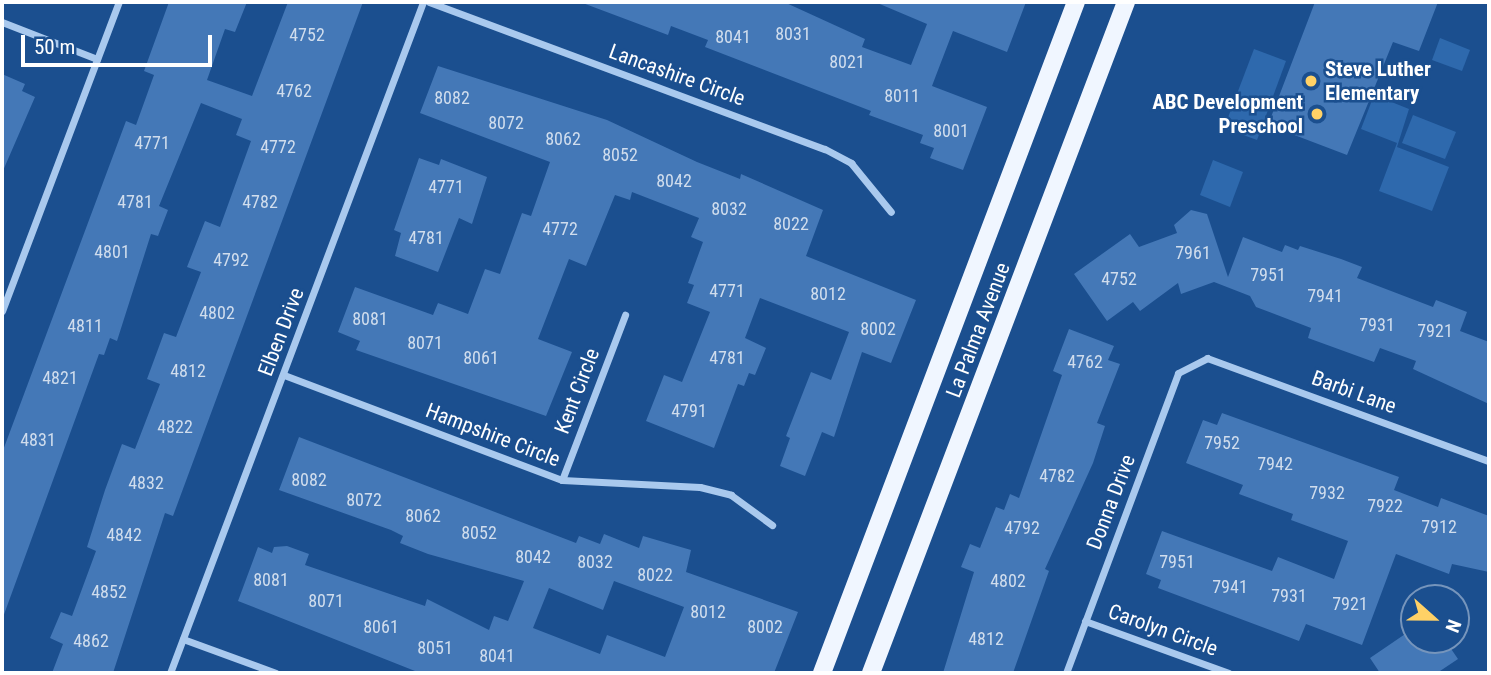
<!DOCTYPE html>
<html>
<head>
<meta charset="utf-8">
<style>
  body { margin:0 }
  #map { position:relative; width:1491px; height:675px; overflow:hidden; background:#1b4f8f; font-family:"Roboto Condensed",sans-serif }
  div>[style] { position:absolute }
  .green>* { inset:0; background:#2e69ad }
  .building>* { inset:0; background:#4478b7 }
  .minor>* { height:7px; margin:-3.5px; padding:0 3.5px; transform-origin:3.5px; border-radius:3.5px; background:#a9c9ee }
  .primary>* { height:18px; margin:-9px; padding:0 9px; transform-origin:9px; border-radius:9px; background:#f0f6ff }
  .dots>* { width:19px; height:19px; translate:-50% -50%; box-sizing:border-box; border:4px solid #1b4f8f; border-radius:50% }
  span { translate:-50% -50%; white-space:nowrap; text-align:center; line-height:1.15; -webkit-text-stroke:5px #1b4f8f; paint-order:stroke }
  .number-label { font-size:18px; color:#d0dded }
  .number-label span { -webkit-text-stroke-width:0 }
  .poi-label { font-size:21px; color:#fff; font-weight:700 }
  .left { translate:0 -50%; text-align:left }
  .right { translate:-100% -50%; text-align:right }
  .street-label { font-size:21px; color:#fff }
  .frame { position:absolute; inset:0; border:4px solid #fff; pointer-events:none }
  .north { position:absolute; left:1400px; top:584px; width:70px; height:70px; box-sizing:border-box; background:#1b4f8f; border:2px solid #7695bc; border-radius:50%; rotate:111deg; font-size:19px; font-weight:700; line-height:28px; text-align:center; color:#fff }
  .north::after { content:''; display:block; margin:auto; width:24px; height:32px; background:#ffd166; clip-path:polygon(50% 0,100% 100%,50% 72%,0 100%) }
  .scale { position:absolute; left:21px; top:35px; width:191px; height:32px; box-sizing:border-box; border:4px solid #fff; border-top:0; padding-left:9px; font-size:21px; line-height:24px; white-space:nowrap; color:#fff; -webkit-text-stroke:5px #1b4f8f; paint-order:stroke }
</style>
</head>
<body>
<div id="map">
  <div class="green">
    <div style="clip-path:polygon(1440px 38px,1470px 50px,1462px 71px,1432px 60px)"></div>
    <div style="clip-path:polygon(1254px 49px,1286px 61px,1257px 140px,1224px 128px)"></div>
    <div style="clip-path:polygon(1374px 95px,1409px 109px,1397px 147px,1449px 167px,1432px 211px,1379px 191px,1397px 143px,1361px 129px)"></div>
    <div style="clip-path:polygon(1413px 115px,1456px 132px,1445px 159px,1402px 143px)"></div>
    <div style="clip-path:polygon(1213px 160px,1243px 172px,1230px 207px,1200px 195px)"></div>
  </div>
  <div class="building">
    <div style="clip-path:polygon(169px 2px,247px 2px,235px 32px,225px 29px,207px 80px,252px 96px,288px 2px,363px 2px,173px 516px,165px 513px,113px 673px,52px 673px,63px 644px,50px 638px,61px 612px,72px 616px,96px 551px,87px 547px,105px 490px,122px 444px,135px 449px,160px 384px,147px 379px,164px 333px,176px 337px,201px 272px,187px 267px,205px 221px,220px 227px,251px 141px,236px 135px,242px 119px,201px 103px,159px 206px,168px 210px,158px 236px,151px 234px,117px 341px,110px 338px,104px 355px,99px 354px,2px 620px,2px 453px,126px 121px,136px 125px,154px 75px,144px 71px)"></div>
    <div style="clip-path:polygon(580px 2px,784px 2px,865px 39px,862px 47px,911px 65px,927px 24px,875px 2px,1026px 2px,1007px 52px,953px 31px,935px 78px,932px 86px,987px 107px,963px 170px,930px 158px,934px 148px,920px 143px,923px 135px,869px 115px,871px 111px,705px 47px,708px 40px,671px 26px,668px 35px)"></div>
    <div style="clip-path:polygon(1315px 2px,1438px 2px,1419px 51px,1393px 42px,1347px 155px,1268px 125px)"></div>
    <div style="clip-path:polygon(438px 66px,607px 120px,697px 162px,740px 179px,741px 174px,823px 210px,806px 256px,916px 300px,891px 363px,862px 352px,834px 437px,822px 432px,805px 476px,780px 466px,790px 438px,786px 436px,811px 372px,831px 380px,849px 332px,760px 298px,745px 338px,766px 348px,755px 375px,749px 373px,744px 386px,738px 384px,714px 448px,646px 421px,664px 375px,682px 382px,710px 312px,687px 303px,694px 285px,688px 283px,703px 242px,691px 237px,699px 218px,632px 192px,630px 200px,615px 195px,586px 266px,569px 259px,538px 339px,572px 352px,546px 416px,356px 350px,360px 341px,338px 332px,355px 287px,433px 315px,438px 303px,468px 314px,485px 269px,500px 274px,522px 213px,531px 216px,550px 162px,420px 113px)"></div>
    <div style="clip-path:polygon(2px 74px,25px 84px,22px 91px,35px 97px,2px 173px)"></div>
    <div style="clip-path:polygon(419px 158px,439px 165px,441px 159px,487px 177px,472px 224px,459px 218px,438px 272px,395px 256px,401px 233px,394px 230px)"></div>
    <div style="clip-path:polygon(1191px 210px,1207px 214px,1228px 277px,1243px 237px,1282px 252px,1285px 245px,1298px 250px,1300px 246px,1341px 259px,1362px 267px,1357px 278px,1433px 307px,1436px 300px,1467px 312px,1460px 331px,1489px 342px,1489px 404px,1413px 369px,1416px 361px,1380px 348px,1374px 362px,1308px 338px,1311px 328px,1256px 307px,1250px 296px,1214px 282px,1181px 294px,1178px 283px,1140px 311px,1133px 302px,1107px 321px,1074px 274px,1130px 234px,1139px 247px,1177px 233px,1174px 225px)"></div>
    <div style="clip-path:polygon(1069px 329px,1114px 346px,1108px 360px,1120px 364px,1097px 423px,1105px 426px,1093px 463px,1045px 569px,1049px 571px,1013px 673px,943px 673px,974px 572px,961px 567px,970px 544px,980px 548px,996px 507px,1004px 510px,1010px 494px,1019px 498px,1062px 375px,1053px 371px)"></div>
    <div style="clip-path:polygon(1222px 413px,1399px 477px,1394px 490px,1438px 507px,1441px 498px,1489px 516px,1489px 572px,1452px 564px,1449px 574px,1396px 554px,1362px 645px,1306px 624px,1299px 641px,1158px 588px,1161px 580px,1146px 574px,1162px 531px,1272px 571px,1278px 557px,1334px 579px,1348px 541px,1291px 520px,1293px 514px,1239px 494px,1243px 485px,1186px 463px,1203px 420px,1217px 425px)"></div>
    <div style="clip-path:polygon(evenodd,299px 437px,576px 543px,579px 536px,600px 544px,604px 534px,639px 548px,643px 536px,691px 550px,686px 572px,798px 612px,774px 673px,420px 673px,238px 601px,258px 547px,272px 553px,274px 547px,287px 546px,309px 554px,305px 565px,425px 606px,427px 599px,489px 630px,494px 616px,508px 621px,524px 581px,428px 554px,400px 543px,403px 536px,391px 530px,279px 490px,299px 437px,614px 581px,684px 607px,665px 657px,607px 635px,600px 654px,533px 628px,549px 588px,603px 610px,614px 581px)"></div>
    <div style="clip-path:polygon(1414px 628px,1414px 640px,1445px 640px,1458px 659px,1437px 673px,1380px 673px,1370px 658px)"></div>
  </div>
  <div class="minor">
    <div style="left:429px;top:2px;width:422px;rotate:20.4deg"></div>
    <div style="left:825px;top:149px;width:30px;rotate:28deg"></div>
    <div style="left:851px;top:163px;width:63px;rotate:50.8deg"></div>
    <div style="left:2px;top:22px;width:102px;rotate:21.3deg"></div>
    <div style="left:2px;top:311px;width:330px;rotate:-69.3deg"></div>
    <div style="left:284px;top:375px;width:297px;rotate:20.7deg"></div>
    <div style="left:562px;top:480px;width:138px;rotate:2.9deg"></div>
    <div style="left:700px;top:487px;width:32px;rotate:14deg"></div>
    <div style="left:731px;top:495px;width:51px;rotate:36.2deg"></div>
    <div style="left:562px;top:480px;width:177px;rotate:-69.1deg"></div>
    <div style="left:1085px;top:621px;width:153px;rotate:19.9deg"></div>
    <div style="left:183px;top:639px;width:99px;rotate:20.1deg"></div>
    <div style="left:170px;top:673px;width:717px;rotate:-69.34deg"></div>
    <div style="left:1066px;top:673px;width:320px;rotate:-69.5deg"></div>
    <div style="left:1178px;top:373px;width:33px;rotate:-27deg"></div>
    <div style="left:1207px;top:358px;width:300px;rotate:20.1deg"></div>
  </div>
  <div class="primary">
    <div style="left:822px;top:673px;width:717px;rotate:-69.27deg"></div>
    <div style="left:871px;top:673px;width:718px;rotate:-69.19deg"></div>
  </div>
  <div class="dots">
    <div style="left:1311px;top:81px;background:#ffd166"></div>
    <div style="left:1317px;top:114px;background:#ffd166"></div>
  </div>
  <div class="number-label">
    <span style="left:793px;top:34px">8031</span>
    <span style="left:307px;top:35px">4752</span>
    <span style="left:733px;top:37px">8041</span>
    <span style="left:847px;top:62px">8021</span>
    <span style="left:294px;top:91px">4762</span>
    <span style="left:902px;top:96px">8011</span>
    <span style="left:452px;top:98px">8082</span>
    <span style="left:506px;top:123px">8072</span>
    <span style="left:951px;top:131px">8001</span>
    <span style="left:563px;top:139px">8062</span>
    <span style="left:152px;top:143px">4771</span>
    <span style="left:278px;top:147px">4772</span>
    <span style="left:620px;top:155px">8052</span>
    <span style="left:674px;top:181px">8042</span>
    <span style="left:446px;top:187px">4771</span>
    <span style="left:135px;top:202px">4781</span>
    <span style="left:260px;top:202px">4782</span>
    <span style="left:729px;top:209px">8032</span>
    <span style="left:791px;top:224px">8022</span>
    <span style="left:560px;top:229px">4772</span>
    <span style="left:426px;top:238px">4781</span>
    <span style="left:112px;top:252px">4801</span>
    <span style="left:1193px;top:253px">7961</span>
    <span style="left:231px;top:260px">4792</span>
    <span style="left:1268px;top:275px">7951</span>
    <span style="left:1119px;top:279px">4752</span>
    <span style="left:727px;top:291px">4771</span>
    <span style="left:828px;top:294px">8012</span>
    <span style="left:1325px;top:296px">7941</span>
    <span style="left:217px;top:313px">4802</span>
    <span style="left:370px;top:319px">8081</span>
    <span style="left:1377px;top:325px">7931</span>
    <span style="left:85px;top:326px">4811</span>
    <span style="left:878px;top:329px">8002</span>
    <span style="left:1435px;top:331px">7921</span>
    <span style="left:425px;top:343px">8071</span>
    <span style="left:481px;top:358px">8061</span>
    <span style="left:727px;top:358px">4781</span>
    <span style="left:1085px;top:362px">4762</span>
    <span style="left:188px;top:371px">4812</span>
    <span style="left:60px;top:378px">4821</span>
    <span style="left:689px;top:411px">4791</span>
    <span style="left:175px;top:427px">4822</span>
    <span style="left:38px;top:440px">4831</span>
    <span style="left:1222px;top:443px">7952</span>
    <span style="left:1275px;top:464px">7942</span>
    <span style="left:1057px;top:476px">4782</span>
    <span style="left:309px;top:480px">8082</span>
    <span style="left:146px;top:483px">4832</span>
    <span style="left:1327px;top:493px">7932</span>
    <span style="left:364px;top:500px">8072</span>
    <span style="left:1385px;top:506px">7922</span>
    <span style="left:423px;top:516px">8062</span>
    <span style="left:1439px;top:527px">7912</span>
    <span style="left:1022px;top:528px">4792</span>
    <span style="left:479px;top:533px">8052</span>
    <span style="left:124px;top:535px">4842</span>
    <span style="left:533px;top:557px">8042</span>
    <span style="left:595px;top:562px">8032</span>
    <span style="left:1177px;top:562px">7951</span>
    <span style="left:655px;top:575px">8022</span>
    <span style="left:271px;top:580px">8081</span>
    <span style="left:1008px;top:581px">4802</span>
    <span style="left:1230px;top:587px">7941</span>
    <span style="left:109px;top:592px">4852</span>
    <span style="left:1289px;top:596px">7931</span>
    <span style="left:326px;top:601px">8071</span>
    <span style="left:1350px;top:604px">7921</span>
    <span style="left:708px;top:612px">8012</span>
    <span style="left:381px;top:627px">8061</span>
    <span style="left:765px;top:627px">8002</span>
    <span style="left:986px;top:639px">4812</span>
    <span style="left:91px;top:641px">4862</span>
    <span style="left:435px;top:648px">8051</span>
    <span style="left:497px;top:656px">8041</span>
  </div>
  <div class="poi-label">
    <span class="left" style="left:1325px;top:81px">Steve Luther<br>Elementary</span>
    <span class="right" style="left:1303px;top:114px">ABC Development<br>Preschool</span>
  </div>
  <div class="street-label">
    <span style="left:677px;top:75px;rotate:20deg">Lancashire Circle</span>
    <span style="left:978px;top:330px;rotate:-69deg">La Palma Avenue</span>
    <span style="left:281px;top:332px;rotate:-69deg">Elben Drive</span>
    <span style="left:577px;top:391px;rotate:-69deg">Kent Circle</span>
    <span style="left:1354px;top:392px;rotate:20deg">Barbi Lane</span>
    <span style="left:493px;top:435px;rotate:21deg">Hampshire Circle</span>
    <span style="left:1111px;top:502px;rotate:-69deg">Donna Drive</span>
    <span style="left:1163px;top:630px;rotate:20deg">Carolyn Circle</span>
  </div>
  <div class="frame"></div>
  <div class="north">N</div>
  <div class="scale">50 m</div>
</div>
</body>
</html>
